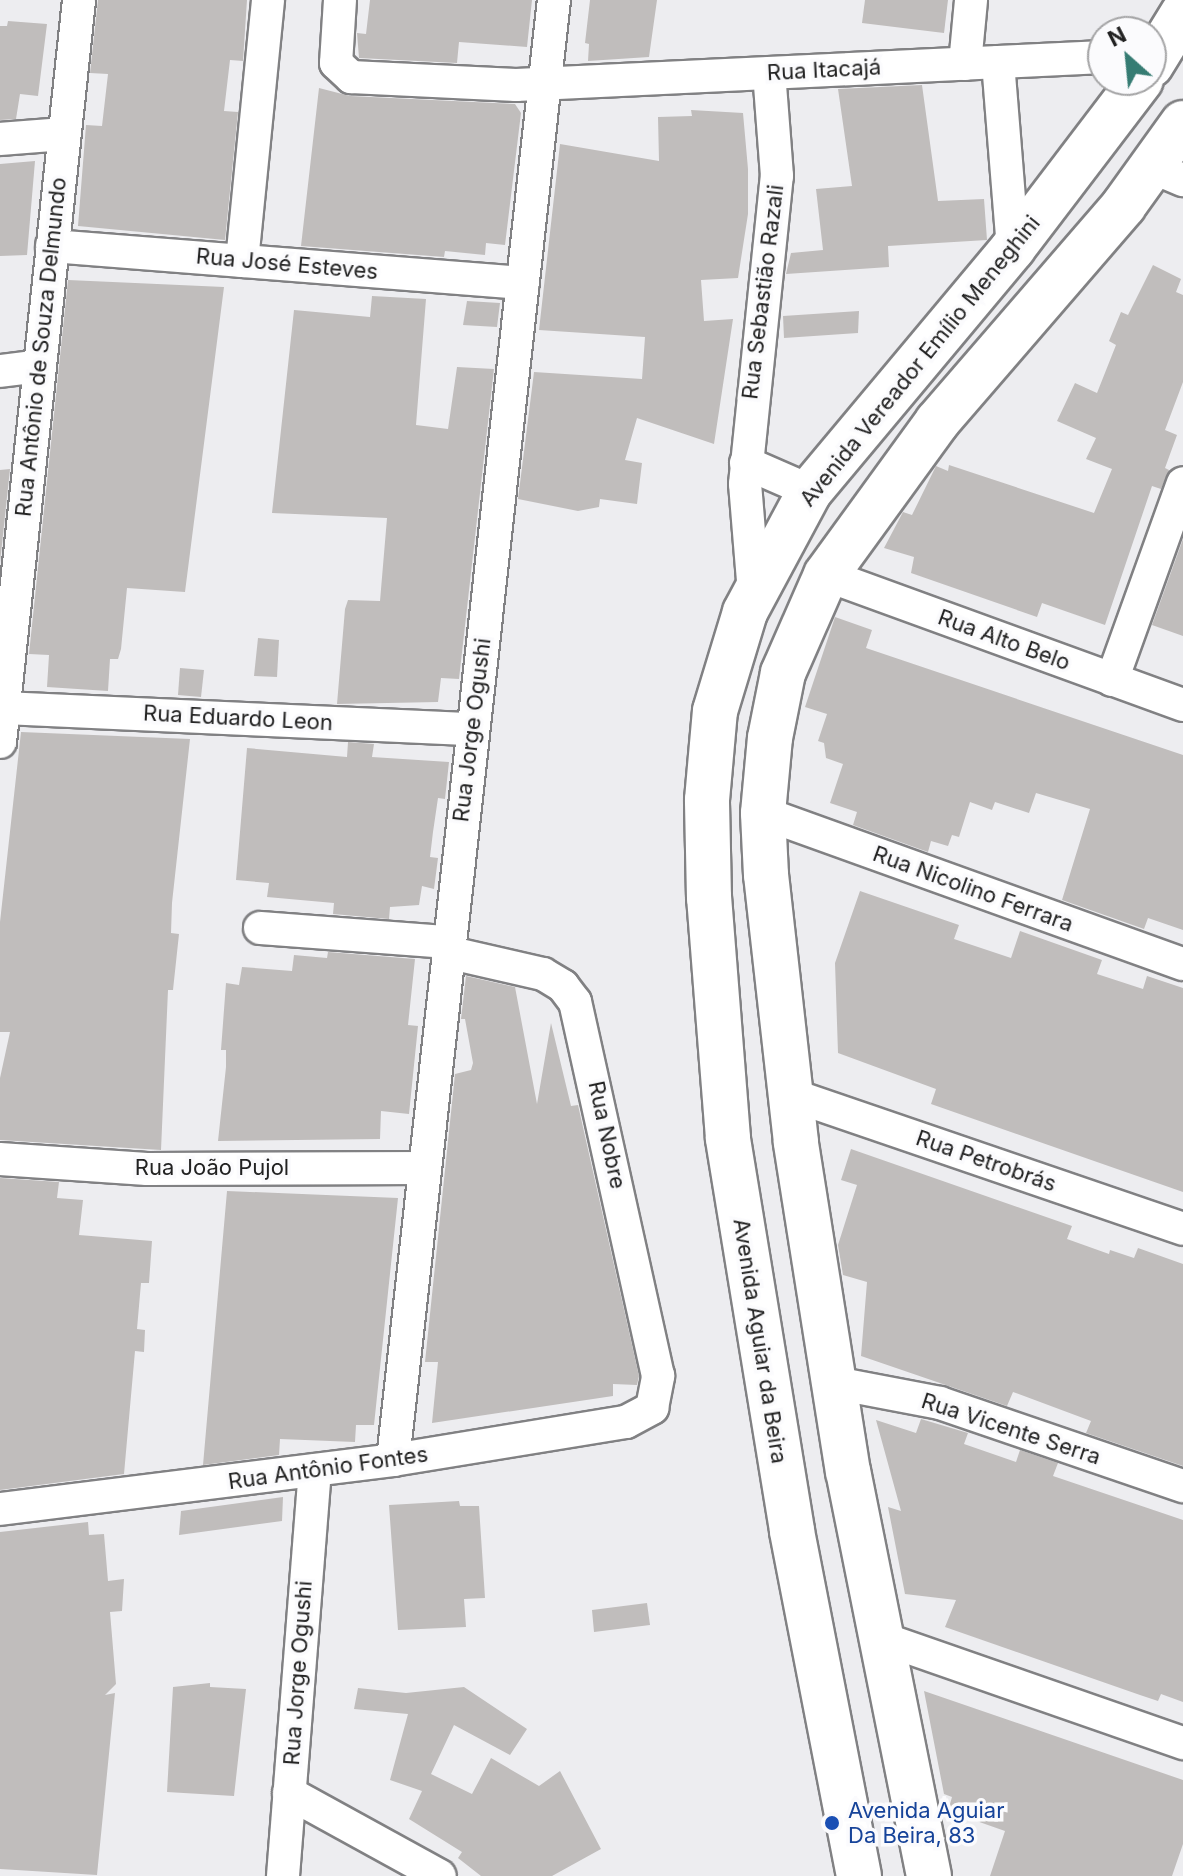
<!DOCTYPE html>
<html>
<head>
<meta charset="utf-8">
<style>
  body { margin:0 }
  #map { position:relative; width:1183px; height:1876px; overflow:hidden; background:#ededf0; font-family:Inter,sans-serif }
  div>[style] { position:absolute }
  .building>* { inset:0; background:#c0bdbc }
  .roads { filter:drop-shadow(2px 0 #818183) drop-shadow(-2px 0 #818183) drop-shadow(0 2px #818183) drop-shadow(0 -2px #818183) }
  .street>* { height:32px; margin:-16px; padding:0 16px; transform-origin:16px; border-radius:16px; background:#fff }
  .secondary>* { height:44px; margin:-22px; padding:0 22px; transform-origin:22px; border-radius:22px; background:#fff }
  .dots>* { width:22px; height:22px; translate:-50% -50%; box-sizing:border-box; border:4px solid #fbfbfd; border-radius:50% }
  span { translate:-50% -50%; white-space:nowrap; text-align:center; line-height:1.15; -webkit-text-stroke:7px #fbfbfd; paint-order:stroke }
  .street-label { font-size:22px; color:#222 }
  .transit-label { font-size:22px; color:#164399 }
  .left { translate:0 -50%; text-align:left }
  .north { position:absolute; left:1087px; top:16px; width:80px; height:80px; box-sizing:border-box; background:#fbfbfd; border:2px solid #a4a4a5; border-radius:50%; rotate:333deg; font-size:22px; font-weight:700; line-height:32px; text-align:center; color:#222 }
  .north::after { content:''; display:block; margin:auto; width:28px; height:36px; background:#367c73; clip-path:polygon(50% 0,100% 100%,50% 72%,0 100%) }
</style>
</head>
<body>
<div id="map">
  <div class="building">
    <div style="clip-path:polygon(98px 0,247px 0,243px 61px,230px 60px,224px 111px,238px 112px,225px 240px,78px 226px,86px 125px,102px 126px,108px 74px,90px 73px)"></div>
    <div style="clip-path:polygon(370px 0,532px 0,527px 47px,459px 42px,457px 63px,359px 58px,357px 33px,366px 34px)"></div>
    <div style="clip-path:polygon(590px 0,657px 0,649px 57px,588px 61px,589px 44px,585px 43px)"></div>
    <div style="clip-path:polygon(865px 0,948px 0,944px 33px,862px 23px)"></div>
    <div style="clip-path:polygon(8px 21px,47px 24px,38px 96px,20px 94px,16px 119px,0 120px,0 26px,7px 26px)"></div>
    <div style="clip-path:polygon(922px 85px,938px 201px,984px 199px,987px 240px,888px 246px,889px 267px,786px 274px,791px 253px,823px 250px,816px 189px,852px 186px,838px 89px)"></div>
    <div style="clip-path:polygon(319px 88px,350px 96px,515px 104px,521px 113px,505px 245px,486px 243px,485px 255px,445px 251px,444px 257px,301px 246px)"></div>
    <div style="clip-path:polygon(691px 110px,743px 113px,748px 169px,748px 214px,738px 278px,701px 280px,704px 321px,733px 319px,714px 444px,637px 418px,625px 460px,642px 463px,637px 504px,600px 499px,599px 507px,578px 511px,518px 499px,534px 372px,642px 379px,645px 337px,539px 330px,560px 144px,659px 161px,658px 117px,692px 116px)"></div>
    <div style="clip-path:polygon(35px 161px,27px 255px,0 256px,0 164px)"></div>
    <div style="clip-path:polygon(1153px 265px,1181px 279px,1176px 292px,1183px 295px,1183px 382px,1165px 430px,1177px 435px,1165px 468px,1169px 470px,1161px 489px,1152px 486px,1105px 625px,1042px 603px,1037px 617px,911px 573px,914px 557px,884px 548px,903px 512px,912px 515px,936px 466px,948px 471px,949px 465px,1094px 513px,1112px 469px,1086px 459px,1096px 438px,1057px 421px,1075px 383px,1097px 393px,1116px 345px,1109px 341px,1121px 312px,1128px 315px)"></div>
    <div style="clip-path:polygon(68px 280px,224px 287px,185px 592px,127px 588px,121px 649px,118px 659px,110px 659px,108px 691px,47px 687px,49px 655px,29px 654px)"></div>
    <div style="clip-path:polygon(372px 296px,426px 299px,416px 425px,448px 429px,457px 367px,494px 369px,459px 679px,441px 678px,438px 702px,337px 704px,345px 609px,348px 600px,380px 601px,387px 518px,272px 513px,294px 310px,370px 317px)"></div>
    <div style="clip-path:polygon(467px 301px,500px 303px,497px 327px,463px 325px)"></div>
    <div style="clip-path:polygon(859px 311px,858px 333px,784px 338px,783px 316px)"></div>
    <div style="clip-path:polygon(10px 469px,0 563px,0 470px)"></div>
    <div style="clip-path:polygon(1183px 539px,1183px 636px,1152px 625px)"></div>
    <div style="clip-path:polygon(835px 617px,872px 630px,866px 648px,1183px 755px,1183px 930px,1148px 918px,1144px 929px,1062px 900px,1090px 809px,1036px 793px,1029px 813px,995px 802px,992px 810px,970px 802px,959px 837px,952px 835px,948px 846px,931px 841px,928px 852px,853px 825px,857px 812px,830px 803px,843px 764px,826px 758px,824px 743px,818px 741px,827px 714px,805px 707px)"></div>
    <div style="clip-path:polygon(258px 638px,279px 640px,277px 677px,254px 676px)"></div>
    <div style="clip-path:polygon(180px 668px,204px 670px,201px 697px,178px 695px)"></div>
    <div style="clip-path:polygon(21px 732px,190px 739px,172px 903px,171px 933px,179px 934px,173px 990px,168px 990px,161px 1150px,0 1140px,0 1078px,10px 1032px,0 1032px,0 922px)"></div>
    <div style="clip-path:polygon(348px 742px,374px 744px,372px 757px,449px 762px,445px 799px,438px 798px,433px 832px,430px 857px,438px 858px,434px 889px,422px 886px,419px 905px,390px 907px,389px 919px,333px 914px,334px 903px,267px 897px,269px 883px,236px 880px,247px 748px,347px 757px)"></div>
    <div style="clip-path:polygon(860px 891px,959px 925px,954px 939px,1011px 958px,1020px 931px,1102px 960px,1097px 974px,1143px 989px,1147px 976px,1183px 988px,1183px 1192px,931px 1104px,936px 1089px,838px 1053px,835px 963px)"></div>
    <div style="clip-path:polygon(328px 952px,415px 959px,408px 1025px,418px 1026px,409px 1114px,381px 1111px,380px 1139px,218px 1141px,226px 1067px,226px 1050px,221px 1050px,226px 983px,239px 985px,242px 967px,292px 971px,294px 955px,327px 958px)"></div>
    <div style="clip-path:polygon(466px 976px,515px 987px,537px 1104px,551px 1023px,571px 1106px,578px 1105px,639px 1376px,637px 1385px,613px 1384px,613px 1396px,432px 1423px,438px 1362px,425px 1362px,455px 1074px,471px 1070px,473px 1063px,465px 1019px,461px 1019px)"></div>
    <div style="clip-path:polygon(851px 1149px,1072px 1226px,1067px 1239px,1109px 1254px,1110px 1250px,1134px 1258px,1138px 1248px,1183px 1264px,1183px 1466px,1086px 1433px,1091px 1421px,1013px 1392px,1007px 1406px,861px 1356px,867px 1282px,843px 1275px,838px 1245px,857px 1185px,841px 1180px)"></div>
    <div style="clip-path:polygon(0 1178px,59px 1182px,57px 1198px,83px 1200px,79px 1235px,152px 1241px,149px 1283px,141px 1283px,137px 1329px,145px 1330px,144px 1352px,135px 1351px,124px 1474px,0 1490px)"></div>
    <div style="clip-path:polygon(227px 1191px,398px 1198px,374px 1425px,356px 1425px,355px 1442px,280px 1439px,279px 1455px,203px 1465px)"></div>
    <div style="clip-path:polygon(921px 1419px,968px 1433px,964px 1444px,1016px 1462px,1020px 1450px,1058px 1463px,1053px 1476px,1183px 1520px,1183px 1702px,1161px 1694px,1158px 1701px,1140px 1695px,945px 1627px,956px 1600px,905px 1594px,888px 1507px,901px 1511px,876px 1420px,916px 1433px)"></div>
    <div style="clip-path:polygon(283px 1497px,282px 1521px,179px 1535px,181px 1511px)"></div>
    <div style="clip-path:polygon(459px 1501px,460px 1506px,479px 1506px,485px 1598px,464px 1599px,466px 1627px,398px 1630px,389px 1505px)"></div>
    <div style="clip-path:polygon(88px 1522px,89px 1535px,104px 1534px,108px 1581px,124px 1579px,122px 1611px,110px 1612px,116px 1684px,105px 1695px,115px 1693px,97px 1875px,0 1869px,0 1532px)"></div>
    <div style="clip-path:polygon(647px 1603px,650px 1625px,594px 1632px,592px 1610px)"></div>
    <div style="clip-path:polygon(210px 1683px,210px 1687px,246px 1689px,234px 1796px,167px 1792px,173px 1687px)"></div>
    <div style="clip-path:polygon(464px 1687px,527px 1729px,510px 1755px,454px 1725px,431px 1774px,472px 1794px,491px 1758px,539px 1786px,560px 1771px,601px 1849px,552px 1876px,481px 1876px,458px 1858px,462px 1852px,409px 1819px,422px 1791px,390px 1780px,408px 1714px,354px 1709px,358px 1688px,406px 1693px)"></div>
    <div style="clip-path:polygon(924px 1691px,1183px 1780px,1183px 1844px,1172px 1876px,990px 1876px,1005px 1831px,948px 1811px,952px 1797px,944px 1794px)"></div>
  </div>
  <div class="roads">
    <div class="street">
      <div style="left:340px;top:0;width:63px;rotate:93.6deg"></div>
      <div style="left:336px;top:63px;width:21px;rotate:43deg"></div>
      <div style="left:351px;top:77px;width:165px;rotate:2.8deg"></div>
      <div style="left:516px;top:85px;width:588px;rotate:-2.73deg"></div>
      <div style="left:998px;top:62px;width:187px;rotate:85.4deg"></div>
      <div style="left:965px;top:64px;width:64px;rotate:-84.6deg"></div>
      <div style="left:0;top:139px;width:64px;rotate:-4.5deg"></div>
      <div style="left:1152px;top:167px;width:34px;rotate:23deg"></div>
      <div style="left:52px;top:246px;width:472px;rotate:4.5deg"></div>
      <div style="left:242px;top:261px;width:262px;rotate:-84.3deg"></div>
      <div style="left:0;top:371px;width:38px;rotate:-7deg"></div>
      <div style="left:746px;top:463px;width:70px;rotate:23.6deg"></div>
      <div style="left:826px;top:575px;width:380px;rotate:20deg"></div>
      <div style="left:754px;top:593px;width:109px;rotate:-94.7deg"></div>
      <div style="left:745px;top:484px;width:310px;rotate:-84.1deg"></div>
      <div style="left:777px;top:176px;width:103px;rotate:-94.4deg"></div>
      <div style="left:1112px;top:680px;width:209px;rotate:-70.2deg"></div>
      <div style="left:4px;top:708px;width:469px;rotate:2.6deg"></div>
      <div style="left:0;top:742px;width:746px;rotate:-83.92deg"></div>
      <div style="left:763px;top:813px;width:446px;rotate:19.8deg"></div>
      <div style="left:260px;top:928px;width:189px;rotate:4.3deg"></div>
      <div style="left:789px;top:1094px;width:416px;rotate:18.9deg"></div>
      <div style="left:0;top:1159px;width:147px;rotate:3.9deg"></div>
      <div style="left:147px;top:1169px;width:277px;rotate:-0.2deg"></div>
      <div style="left:835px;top:1383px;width:107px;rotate:10.8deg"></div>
      <div style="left:940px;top:1403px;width:257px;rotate:18.9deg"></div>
      <div style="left:393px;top:1460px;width:1469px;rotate:-83.71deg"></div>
      <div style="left:0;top:1509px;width:396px;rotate:-7.1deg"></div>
      <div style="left:393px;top:1460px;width:236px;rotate:-9.3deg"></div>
      <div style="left:626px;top:1422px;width:30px;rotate:-28deg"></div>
      <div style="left:652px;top:1408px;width:33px;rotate:-79deg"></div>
      <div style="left:658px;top:1376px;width:383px;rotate:-102.5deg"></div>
      <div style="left:575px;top:1002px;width:20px;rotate:-127deg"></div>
      <div style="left:563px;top:986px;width:23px;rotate:-149deg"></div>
      <div style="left:543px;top:974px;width:98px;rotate:-167.1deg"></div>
      <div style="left:884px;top:1639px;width:317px;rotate:19.2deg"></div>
      <div style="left:289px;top:1793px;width:172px;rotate:28.8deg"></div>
      <div style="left:283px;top:1876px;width:407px;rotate:-85.5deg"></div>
    </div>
    <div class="secondary">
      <div style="left:1151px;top:65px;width:61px;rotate:-58.4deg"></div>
      <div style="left:859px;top:1876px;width:352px;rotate:-101deg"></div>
      <div style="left:792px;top:1530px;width:397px;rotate:-99.3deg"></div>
      <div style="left:728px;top:1138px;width:241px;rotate:-94.5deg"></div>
      <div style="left:709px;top:898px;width:98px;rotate:-91.2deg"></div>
      <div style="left:707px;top:800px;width:89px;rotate:-84.9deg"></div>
      <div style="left:715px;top:711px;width:103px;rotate:-73.1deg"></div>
      <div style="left:745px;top:612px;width:137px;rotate:-61.8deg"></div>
      <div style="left:810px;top:491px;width:317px;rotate:-50.1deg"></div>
      <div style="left:1013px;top:248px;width:211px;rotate:-52.7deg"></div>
      <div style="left:929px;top:1876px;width:412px;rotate:-101.3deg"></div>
      <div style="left:848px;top:1472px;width:334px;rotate:-99deg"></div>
      <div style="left:796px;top:1142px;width:269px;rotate:-96.4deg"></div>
      <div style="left:766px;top:875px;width:62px;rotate:-92.8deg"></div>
      <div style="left:763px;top:813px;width:75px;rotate:-84.7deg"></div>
      <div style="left:770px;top:738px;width:66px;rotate:-78.7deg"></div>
      <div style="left:783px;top:673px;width:107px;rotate:-66.3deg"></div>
      <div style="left:826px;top:575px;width:189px;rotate:-54deg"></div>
      <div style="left:937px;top:422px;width:286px;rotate:-49.2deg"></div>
      <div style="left:1124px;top:205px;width:101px;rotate:-54.3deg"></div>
    </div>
  </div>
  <div class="dots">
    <div style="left:832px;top:1823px;background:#1a4fb4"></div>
  </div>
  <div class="street-label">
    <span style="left:824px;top:70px;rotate:-3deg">Rua Itacajá</span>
    <span style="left:287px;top:264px;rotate:5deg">Rua José Esteves</span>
    <span style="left:763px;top:292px;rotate:-83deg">Rua Sebastião Razali</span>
    <span style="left:41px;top:347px;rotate:-84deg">Rua Antônio de Souza Delmundo</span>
    <span style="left:920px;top:361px;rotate:-51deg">Avenida Vereador Emílio Meneghini</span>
    <span style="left:1004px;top:640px;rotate:20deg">Rua Alto Belo</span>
    <span style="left:238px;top:718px;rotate:3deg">Rua Eduardo Leon</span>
    <span style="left:472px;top:730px;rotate:-83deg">Rua Jorge Ogushi</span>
    <span style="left:973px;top:889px;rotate:20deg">Rua Nicolino Ferrara</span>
    <span style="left:607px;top:1135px;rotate:78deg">Rua Nobre</span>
    <span style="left:986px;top:1161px;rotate:19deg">Rua Petrobrás</span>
    <span style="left:212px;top:1168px">Rua João Pujol</span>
    <span style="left:760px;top:1341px;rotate:81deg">Avenida Aguiar da Beira</span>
    <span style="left:1011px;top:1429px;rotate:18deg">Rua Vicente Serra</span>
    <span style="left:328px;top:1468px;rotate:-8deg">Rua Antônio Fontes</span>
    <span style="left:298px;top:1673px;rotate:-86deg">Rua Jorge Ogushi</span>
  </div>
  <div class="transit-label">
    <span class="left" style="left:848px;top:1823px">Avenida Aguiar<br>Da Beira, 83</span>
  </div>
  <div class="north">N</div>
</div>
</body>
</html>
